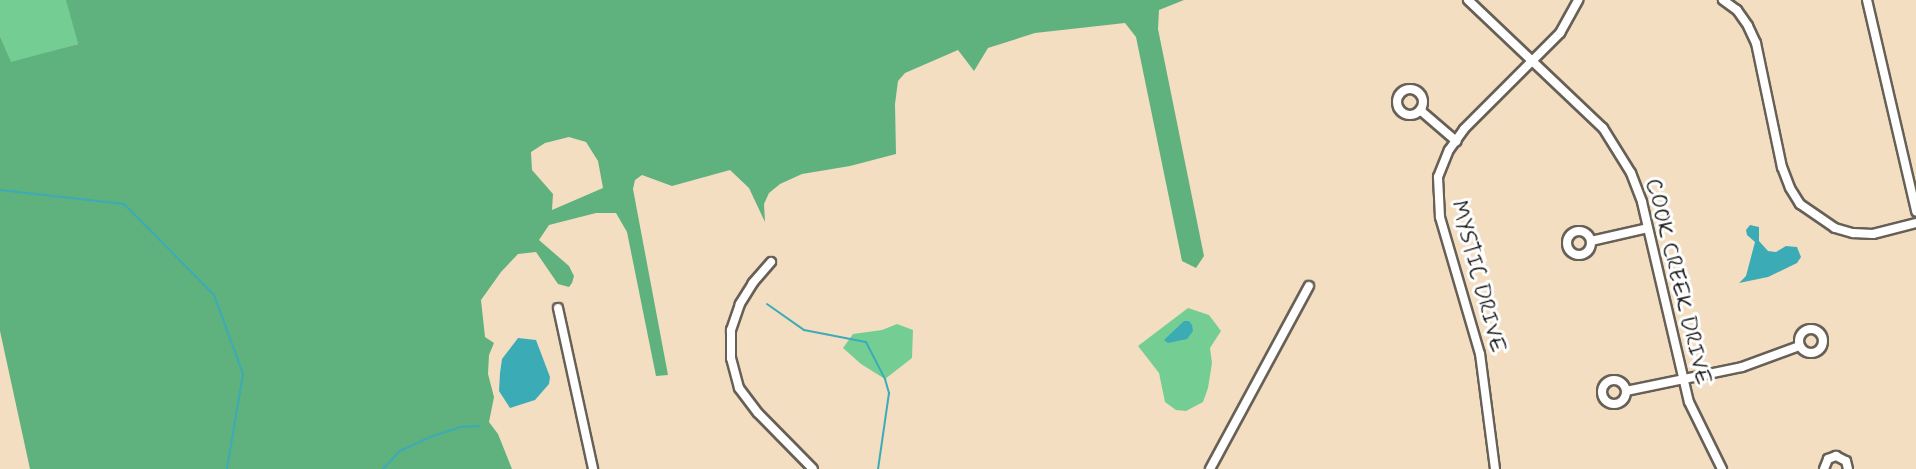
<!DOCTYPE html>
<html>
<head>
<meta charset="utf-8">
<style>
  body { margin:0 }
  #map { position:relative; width:1916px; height:469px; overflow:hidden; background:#f3dec2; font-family:Mynerve,sans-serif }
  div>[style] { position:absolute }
  .green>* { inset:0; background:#74ce94 }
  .forest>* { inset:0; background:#5fb17e }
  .water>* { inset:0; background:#3bacb6 }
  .stream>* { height:2px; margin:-1px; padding:0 1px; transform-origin:1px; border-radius:1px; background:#3bacb6 }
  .roads { filter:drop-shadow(2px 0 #676056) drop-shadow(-2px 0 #676056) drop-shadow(0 2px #676056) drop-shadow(0 -2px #676056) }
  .street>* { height:8px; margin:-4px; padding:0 4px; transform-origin:4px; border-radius:4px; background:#fff }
  .street>.ring { margin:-4px; padding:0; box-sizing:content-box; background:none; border:8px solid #fff; border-radius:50% }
  span { translate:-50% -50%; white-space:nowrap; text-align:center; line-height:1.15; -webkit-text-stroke:6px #fff; paint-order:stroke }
  .street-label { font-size:22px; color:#1c1c1c }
</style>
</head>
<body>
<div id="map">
  <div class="green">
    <div style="clip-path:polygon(0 0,67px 0,78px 44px,11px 63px,0 36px)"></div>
    <div style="clip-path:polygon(1188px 308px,1209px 315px,1221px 331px,1210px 348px,1212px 363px,1208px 388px,1203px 402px,1186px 411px,1176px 410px,1165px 402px,1159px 373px,1138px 346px)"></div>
    <div style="clip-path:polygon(897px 324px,913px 330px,912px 358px,885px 379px,861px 364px,843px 348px,853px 334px,882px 330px)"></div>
  </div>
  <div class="forest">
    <div style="clip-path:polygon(evenodd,66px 0,1184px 0,1159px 10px,1158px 29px,1204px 256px,1196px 268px,1182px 261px,1136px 37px,1125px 23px,1035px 33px,988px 48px,974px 71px,958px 50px,905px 73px,898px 81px,895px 104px,896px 154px,850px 166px,802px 174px,780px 184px,769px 193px,764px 204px,765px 222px,749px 188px,730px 170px,672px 186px,642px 175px,635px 180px,633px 189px,668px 375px,656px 376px,627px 232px,616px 213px,596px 213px,549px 225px,539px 240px,569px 266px,574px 276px,572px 283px,569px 287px,558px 284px,536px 252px,518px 254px,501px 272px,481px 300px,485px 337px,494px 343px,489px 355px,488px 374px,494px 397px,489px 422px,498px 434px,512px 469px,30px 469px,0 331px,0 36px,11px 62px,78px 44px,66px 0,569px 137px,586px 142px,598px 161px,603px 188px,552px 210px,553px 194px,532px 170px,531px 152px,545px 143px,569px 137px)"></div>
  </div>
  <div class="water">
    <div style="clip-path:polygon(1750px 225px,1759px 227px,1759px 241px,1768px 251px,1776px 252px,1786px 246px,1797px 247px,1801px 257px,1797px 263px,1768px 277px,1739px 283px,1746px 276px,1755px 242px,1747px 235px,1746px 230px)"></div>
    <div style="clip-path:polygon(1184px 321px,1189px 321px,1192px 325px,1193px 331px,1187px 339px,1168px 343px,1164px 340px)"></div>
    <div style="clip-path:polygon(518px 338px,536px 340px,550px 377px,549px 384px,535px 400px,510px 408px,499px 391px,500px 373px,502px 359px)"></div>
  </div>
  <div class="stream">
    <div style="left:0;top:190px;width:125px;rotate:6.4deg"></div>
    <div style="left:124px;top:204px;width:128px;rotate:45.3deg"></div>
    <div style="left:214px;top:295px;width:84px;rotate:69.8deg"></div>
    <div style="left:243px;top:374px;width:96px;rotate:99.6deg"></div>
    <div style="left:767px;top:304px;width:45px;rotate:35.1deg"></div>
    <div style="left:804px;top:330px;width:63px;rotate:11deg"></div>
    <div style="left:866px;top:342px;width:42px;rotate:62.8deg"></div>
    <div style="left:885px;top:379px;width:15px;rotate:74deg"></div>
    <div style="left:889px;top:393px;width:77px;rotate:98.2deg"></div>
    <div style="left:383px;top:469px;width:25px;rotate:-47deg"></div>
    <div style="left:400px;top:451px;width:33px;rotate:-25deg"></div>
    <div style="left:430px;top:437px;width:32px;rotate:-18deg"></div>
    <div style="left:460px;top:427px;width:20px;rotate:-3deg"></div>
  </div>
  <div class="roads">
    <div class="street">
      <div style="left:1468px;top:0;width:186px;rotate:43.5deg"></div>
      <div style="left:1603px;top:128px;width:53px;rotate:58.1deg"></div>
      <div style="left:1631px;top:173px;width:31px;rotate:69deg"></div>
      <div style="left:1642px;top:202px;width:205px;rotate:76.8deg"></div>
      <div style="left:1689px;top:402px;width:75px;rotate:63.8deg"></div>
      <div style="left:1723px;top:0;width:17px;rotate:36deg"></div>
      <div style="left:1737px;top:10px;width:19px;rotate:55deg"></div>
      <div style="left:1748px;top:26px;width:19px;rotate:65deg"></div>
      <div style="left:1756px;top:43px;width:127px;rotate:78.2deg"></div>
      <div style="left:1782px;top:167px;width:22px;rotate:69deg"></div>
      <div style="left:1790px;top:188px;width:19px;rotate:58deg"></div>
      <div style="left:1800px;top:204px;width:42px;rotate:34.4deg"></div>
      <div style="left:1835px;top:228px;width:19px;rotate:16deg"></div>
      <div style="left:1853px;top:233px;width:20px;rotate:3deg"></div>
      <div style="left:1873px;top:234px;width:44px;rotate:-14.3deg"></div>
      <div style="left:1867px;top:0;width:217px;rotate:76.9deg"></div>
      <div class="ring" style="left:1397px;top:89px;width:18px;height:18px"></div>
      <div style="left:1420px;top:110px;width:48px;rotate:40.7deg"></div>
      <div class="ring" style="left:1567px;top:231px;width:16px;height:16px"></div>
      <div style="left:1591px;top:241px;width:58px;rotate:-12.8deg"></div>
      <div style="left:771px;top:262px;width:28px;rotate:131deg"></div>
      <div style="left:753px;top:283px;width:25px;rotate:122deg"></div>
      <div style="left:740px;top:304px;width:28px;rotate:109deg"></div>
      <div style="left:731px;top:330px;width:28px;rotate:90deg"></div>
      <div style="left:731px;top:358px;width:31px;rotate:75deg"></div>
      <div style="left:739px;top:388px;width:31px;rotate:53deg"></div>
      <div style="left:758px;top:413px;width:78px;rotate:45.5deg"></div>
      <div style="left:558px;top:308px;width:165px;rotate:77.7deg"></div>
      <div class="ring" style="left:1799px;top:329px;width:16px;height:16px"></div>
      <div class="ring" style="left:1602px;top:380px;width:16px;height:16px"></div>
      <div style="left:1626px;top:391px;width:118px;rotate:-11.7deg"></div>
      <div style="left:1742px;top:367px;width:61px;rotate:-20.2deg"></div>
      <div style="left:1210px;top:469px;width:208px;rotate:-61.6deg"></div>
      <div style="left:1495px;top:469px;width:116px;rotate:-97.4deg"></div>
      <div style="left:1480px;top:354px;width:143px;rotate:-106.3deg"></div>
      <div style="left:1440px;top:217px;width:40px;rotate:-92.9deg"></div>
      <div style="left:1438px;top:177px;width:29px;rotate:-68deg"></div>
      <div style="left:1449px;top:150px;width:26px;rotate:-54deg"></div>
      <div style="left:1464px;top:129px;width:136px;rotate:-45deg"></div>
      <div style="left:1560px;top:33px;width:38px;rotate:-61deg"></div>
      <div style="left:1824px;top:469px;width:11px;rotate:-68deg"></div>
      <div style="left:1828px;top:459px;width:9px;rotate:-21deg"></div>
      <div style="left:1836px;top:456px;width:11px;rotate:27deg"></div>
      <div style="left:1846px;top:461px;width:8px;rotate:76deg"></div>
    </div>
  </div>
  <div class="street-label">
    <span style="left:1477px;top:277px;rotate:75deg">MYSTIC DRIVE</span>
    <span style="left:1677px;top:282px;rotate:76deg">COOK CREEK DRIVE</span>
  </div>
</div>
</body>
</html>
